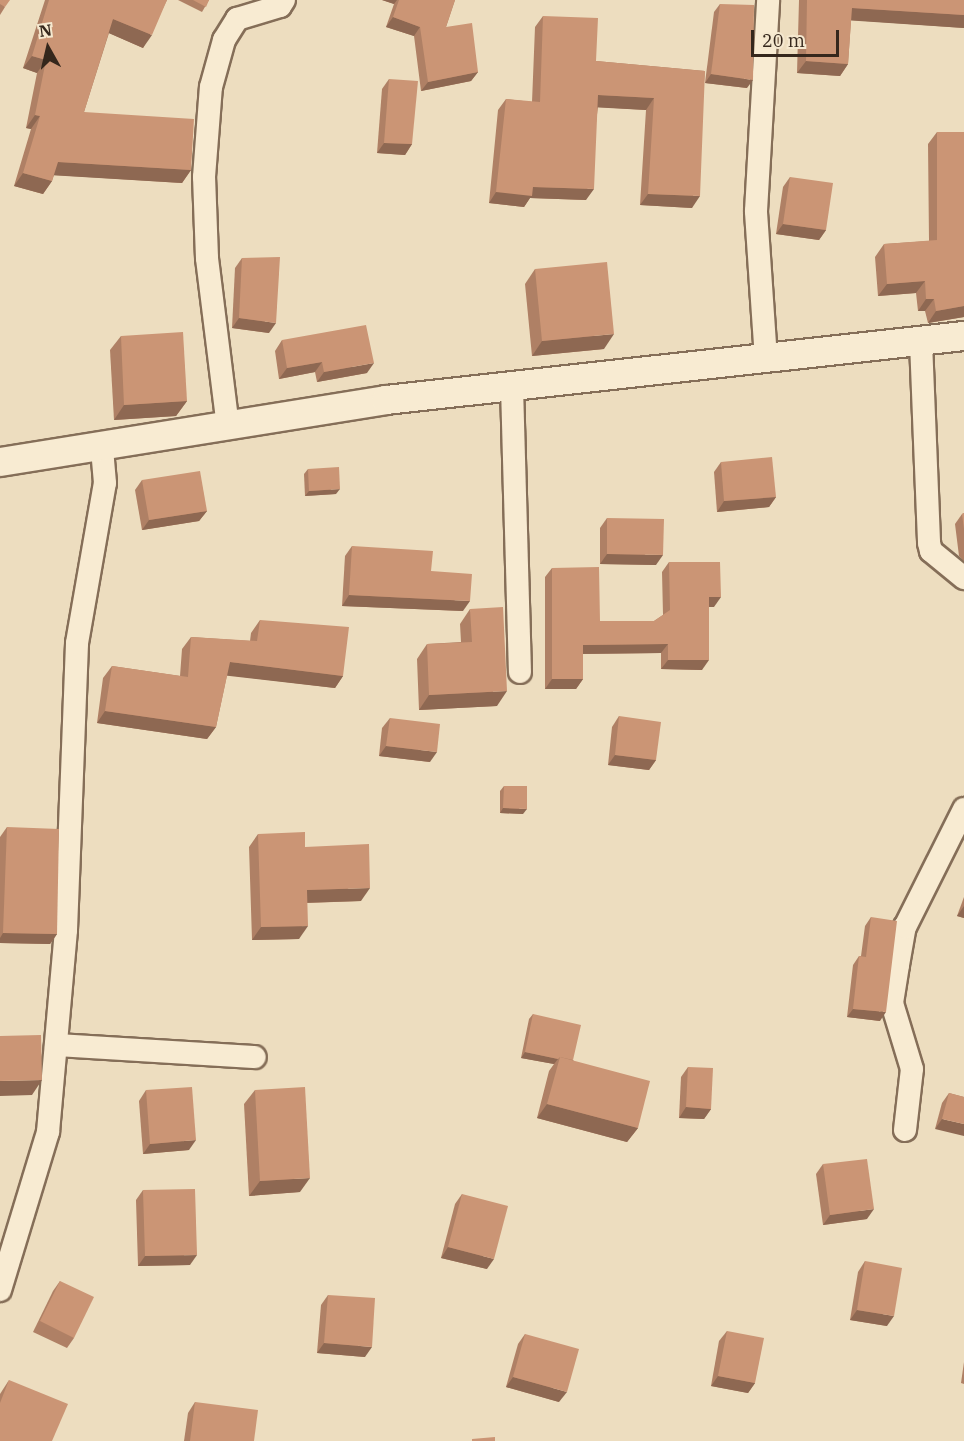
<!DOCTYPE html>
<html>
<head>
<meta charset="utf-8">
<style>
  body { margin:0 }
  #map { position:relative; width:964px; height:1441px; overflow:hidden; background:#edddbf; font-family:"IBM Plex Serif",serif }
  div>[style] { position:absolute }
  .roads { filter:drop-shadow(2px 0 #856e58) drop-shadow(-2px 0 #856e58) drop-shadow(0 2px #856e58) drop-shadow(0 -2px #856e58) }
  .minor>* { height:22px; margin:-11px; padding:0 11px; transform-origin:11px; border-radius:11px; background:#f8ebd2 }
  .tertiary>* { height:28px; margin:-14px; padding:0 14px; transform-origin:14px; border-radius:14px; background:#f8ebd2 }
  .wall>* { inset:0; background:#af8065 }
  .shaded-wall>* { inset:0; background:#8e6852 }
  .building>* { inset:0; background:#cb9575 }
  span { translate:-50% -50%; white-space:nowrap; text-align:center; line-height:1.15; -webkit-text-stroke:4.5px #f5e8cf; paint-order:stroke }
  .north { position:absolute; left:18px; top:18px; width:60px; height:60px; -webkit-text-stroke:4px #f5e8cf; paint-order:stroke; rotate:352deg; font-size:16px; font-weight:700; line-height:24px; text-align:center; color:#35271c }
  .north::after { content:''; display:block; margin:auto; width:21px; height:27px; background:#35271c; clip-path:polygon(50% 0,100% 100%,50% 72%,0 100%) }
  .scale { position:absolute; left:751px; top:30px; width:88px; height:27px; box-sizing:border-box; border:3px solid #35271c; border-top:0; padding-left:8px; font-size:18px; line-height:21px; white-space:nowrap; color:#35271c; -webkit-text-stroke:4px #f5e8cf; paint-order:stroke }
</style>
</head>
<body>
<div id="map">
  <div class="roads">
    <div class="minor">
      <div style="left:921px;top:342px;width:201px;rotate:87.7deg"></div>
      <div style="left:929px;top:543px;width:8px;rotate:76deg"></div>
      <div style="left:931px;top:551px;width:43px;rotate:39.3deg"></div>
      <div style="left:766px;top:359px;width:148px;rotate:-93.9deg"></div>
      <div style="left:756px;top:211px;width:211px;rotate:-86.7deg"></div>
      <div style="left:512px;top:387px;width:285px;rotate:88.4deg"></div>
      <div style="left:228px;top:427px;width:170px;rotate:-97.1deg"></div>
      <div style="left:207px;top:258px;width:81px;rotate:-92.1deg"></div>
      <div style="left:204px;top:177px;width:90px;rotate:-85.6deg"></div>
      <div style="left:211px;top:87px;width:49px;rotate:-74.5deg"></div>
      <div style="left:224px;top:40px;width:25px;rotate:-58deg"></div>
      <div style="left:237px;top:19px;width:45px;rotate:-16.8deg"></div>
      <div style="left:280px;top:6px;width:7px;rotate:-56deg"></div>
      <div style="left:56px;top:1045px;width:199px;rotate:3.5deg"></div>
      <div style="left:905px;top:1130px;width:61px;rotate:-83.5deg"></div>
      <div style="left:912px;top:1069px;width:69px;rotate:-106.9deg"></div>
      <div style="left:892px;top:1003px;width:38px;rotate:-81deg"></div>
      <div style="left:898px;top:965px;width:39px;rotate:-80deg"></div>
      <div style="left:905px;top:927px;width:132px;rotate:-63.4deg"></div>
      <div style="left:0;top:1290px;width:165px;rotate:-73.1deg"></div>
      <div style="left:48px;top:1132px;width:203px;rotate:-84.9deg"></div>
      <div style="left:66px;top:930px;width:287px;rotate:-87.8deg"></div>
      <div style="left:77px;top:643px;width:162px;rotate:-80.1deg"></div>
      <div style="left:105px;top:483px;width:38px;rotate:-95deg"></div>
    </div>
    <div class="tertiary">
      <div style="left:0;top:462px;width:391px;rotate:-9.1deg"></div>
      <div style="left:386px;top:400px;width:582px;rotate:-6.32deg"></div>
    </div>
  </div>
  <div class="wall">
    <div style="clip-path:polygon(0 0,5px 7px,0 15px)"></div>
    <div style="clip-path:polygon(45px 0,167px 0,143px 48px,109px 33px,84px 112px,191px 170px,182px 183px,54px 175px,52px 181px,43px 194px,14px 186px,31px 129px,26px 128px,37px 73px,23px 68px)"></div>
    <div style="clip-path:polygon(178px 0,209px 0,202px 12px)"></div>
    <div style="clip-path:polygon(382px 0,455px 0,446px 27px,478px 72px,471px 81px,421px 91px,414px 36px,386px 27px,394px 4px)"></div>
    <div style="clip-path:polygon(799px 0,964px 0,964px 28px,851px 20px,848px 64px,840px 76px,797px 73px)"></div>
    <div style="clip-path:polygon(720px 4px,747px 88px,705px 83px,714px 12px)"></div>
    <div style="clip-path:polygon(543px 16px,596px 61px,705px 71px,692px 208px,640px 205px,646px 110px,598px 107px,586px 200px,530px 198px,524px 207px,489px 203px,498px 110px,506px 99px,532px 102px,535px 27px)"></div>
    <div style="clip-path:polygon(389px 79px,412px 144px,405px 155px,377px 153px,382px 89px)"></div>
    <div style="clip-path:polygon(937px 132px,964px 132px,964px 317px,928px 323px,925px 311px,918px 311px,916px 293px,878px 296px,875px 257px,884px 244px,929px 241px,928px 144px)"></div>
    <div style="clip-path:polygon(790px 177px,826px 230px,819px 240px,776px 234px,783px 187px)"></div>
    <div style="clip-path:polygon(242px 258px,269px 333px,232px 328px,235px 268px)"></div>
    <div style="clip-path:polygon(535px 269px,604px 349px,532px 356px,525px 284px)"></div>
    <div style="clip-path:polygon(121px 336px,187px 401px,176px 416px,114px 420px,110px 350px)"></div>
    <div style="clip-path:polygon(282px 340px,367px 373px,317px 382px,315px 372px,279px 379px,275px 351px)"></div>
    <div style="clip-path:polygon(721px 462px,776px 497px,769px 507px,717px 512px,714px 472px)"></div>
    <div style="clip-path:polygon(308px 469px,336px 494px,305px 496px,304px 474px)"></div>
    <div style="clip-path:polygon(142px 480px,207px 511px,199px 521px,142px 530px,135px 490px)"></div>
    <div style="clip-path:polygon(964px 513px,964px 561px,959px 556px,955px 524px,962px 514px)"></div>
    <div style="clip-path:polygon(607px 518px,656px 565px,600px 564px,600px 528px)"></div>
    <div style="clip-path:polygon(352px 546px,431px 571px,463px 611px,342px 606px,345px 556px)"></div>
    <div style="clip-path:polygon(669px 562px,714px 607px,709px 607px,702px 670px,661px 669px,661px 653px,583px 654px,583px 679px,576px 689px,545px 689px,545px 577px,552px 568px,600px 621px,654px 621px,663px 615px,662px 572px)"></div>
    <div style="clip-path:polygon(470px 609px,497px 706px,419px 710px,417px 659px,427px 644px,461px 642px,460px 624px)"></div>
    <div style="clip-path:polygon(260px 620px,343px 676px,335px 688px,227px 675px,216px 727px,207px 739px,97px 723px,103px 678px,112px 666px,180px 676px,182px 649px,191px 637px,250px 641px,251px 633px)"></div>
    <div style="clip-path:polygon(619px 716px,656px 760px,649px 770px,608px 765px,612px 727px)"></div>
    <div style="clip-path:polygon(390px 718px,430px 762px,379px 756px,382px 728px)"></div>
    <div style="clip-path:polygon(504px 786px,523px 814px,500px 813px,500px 791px)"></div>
    <div style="clip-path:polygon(7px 827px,57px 934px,50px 944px,0 943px,0 837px)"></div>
    <div style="clip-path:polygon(258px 834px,305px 847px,361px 901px,307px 903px,299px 939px,252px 940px,249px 847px)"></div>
    <div style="clip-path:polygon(964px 897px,964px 918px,957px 916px)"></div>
    <div style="clip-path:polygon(871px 917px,880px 1021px,847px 1017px,853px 965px,859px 956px,861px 956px,865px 926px)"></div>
    <div style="clip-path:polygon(533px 1014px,573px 1060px,638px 1128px,627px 1142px,537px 1118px,549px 1071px,554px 1064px,521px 1058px,529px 1019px)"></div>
    <div style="clip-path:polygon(688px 1067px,711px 1109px,704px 1119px,679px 1118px,681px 1077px)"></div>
    <div style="clip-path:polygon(146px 1090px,189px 1150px,143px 1154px,139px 1101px)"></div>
    <div style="clip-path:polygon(255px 1090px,300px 1192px,249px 1196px,244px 1104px)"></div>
    <div style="clip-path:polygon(949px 1093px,964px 1097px,935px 1129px,942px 1103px)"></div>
    <div style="clip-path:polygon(823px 1164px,867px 1219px,823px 1225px,816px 1174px)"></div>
    <div style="clip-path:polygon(143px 1190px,190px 1265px,138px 1266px,136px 1200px)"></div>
    <div style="clip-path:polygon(462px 1194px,487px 1269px,441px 1258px,455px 1204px)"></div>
    <div style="clip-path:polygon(865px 1261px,887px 1326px,850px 1320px,858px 1272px)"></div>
    <div style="clip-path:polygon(60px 1281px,74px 1338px,67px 1348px,33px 1332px,53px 1291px)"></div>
    <div style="clip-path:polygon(328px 1295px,365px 1357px,317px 1353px,321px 1305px)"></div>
    <div style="clip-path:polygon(727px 1331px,755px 1383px,748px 1393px,711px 1386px,719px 1341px)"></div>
    <div style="clip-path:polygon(525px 1334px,559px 1402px,506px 1387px,518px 1344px)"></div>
    <div style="clip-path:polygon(964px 1362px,964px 1384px,961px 1383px)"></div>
    <div style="clip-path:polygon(9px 1380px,0 1441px,0 1394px)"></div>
    <div style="clip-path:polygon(195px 1402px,254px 1441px,184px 1441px,188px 1413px)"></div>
  </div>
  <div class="shaded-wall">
    <div style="clip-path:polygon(382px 0,397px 0,394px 4px)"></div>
    <div style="clip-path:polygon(852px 8px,964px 15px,964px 28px,844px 20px)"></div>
    <div style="clip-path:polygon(393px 17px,420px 27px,414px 36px,386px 27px)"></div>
    <div style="clip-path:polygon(113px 19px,152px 35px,143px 48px,104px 31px)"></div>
    <div style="clip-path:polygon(32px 56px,46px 60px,37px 73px,23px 68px)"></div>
    <div style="clip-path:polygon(806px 61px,848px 64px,840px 76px,797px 73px)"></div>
    <div style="clip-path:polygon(478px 72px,471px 81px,421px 91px,428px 82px)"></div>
    <div style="clip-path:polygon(711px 74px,753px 80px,747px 88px,705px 83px)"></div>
    <div style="clip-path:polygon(598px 95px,654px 98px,646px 110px,590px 107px)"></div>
    <div style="clip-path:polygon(35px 115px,40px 116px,31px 129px,26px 128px)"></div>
    <div style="clip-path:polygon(384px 143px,412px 144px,405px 155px,377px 153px)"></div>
    <div style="clip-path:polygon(58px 162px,191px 170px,182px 183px,49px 175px)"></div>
    <div style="clip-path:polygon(23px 173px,52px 181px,43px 194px,14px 186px)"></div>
    <div style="clip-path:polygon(533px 187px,594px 189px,586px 200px,530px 198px,524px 207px,489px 203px,496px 192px)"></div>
    <div style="clip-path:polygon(648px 194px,700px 196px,692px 208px,640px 205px)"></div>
    <div style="clip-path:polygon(783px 224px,826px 230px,819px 240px,776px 234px)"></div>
    <div style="clip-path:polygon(925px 281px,916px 293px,878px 296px,887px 284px)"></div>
    <div style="clip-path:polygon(926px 299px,934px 299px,925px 311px,918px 311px)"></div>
    <div style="clip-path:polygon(964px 306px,964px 317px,928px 323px,936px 311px)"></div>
    <div style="clip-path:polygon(239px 318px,276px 323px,269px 333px,232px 328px)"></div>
    <div style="clip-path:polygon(614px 334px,604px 349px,532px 356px,542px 341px)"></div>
    <div style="clip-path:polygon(322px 362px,315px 372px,279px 379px,287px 368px)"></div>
    <div style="clip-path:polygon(374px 363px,367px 373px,317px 382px,324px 372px)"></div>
    <div style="clip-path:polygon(187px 401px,176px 416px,114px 420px,124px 405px)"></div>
    <div style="clip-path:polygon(340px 489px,336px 494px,305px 496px,309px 491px)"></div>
    <div style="clip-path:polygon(776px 497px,769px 507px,717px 512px,724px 501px)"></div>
    <div style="clip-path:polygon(207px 511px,199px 521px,142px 530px,149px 520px)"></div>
    <div style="clip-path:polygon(607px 554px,663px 555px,656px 565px,600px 564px)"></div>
    <div style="clip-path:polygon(349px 595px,470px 601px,463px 611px,342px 606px)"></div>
    <div style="clip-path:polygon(709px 597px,721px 597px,714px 607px,703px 607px)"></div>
    <div style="clip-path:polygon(668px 644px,661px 653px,576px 654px,583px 645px)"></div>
    <div style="clip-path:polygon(668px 660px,709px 660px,702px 670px,661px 669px)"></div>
    <div style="clip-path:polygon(230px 662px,343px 676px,335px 688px,221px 675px)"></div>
    <div style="clip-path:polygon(552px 679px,583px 679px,576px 689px,545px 689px)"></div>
    <div style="clip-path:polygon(507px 691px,497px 706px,419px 710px,429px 695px)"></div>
    <div style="clip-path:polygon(105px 711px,216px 727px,207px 739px,97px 723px)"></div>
    <div style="clip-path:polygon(386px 746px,437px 752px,430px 762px,379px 756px)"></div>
    <div style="clip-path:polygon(615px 755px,656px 760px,649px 770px,608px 765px)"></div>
    <div style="clip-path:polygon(503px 808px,527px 809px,523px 814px,500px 813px)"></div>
    <div style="clip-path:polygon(370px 888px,361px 901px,298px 903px,307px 890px)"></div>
    <div style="clip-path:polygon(964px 906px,964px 918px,957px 916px)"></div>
    <div style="clip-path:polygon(308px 926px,299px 939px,252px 940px,261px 927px)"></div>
    <div style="clip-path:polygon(3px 933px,57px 934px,50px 944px,0 943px,0 938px)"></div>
    <div style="clip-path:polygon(853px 1009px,886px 1012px,880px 1021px,847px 1017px)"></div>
    <div style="clip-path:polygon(525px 1052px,558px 1059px,554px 1064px,521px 1058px)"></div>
    <div style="clip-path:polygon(42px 1080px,32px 1095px,0 1096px,0 1081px)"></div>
    <div style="clip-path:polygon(547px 1104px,638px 1128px,627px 1142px,537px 1118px)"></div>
    <div style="clip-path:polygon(686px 1107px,711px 1109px,704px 1119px,679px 1118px)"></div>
    <div style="clip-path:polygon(942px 1119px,964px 1124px,964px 1136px,935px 1129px)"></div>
    <div style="clip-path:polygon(196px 1140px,189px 1150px,143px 1154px,150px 1144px)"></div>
    <div style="clip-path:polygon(310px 1178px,300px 1192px,249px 1196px,260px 1181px)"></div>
    <div style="clip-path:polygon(874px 1209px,867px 1219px,823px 1225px,830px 1215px)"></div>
    <div style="clip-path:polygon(448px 1247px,494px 1259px,487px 1269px,441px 1258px)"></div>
    <div style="clip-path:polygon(197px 1255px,190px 1265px,138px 1266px,145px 1256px)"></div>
    <div style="clip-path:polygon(857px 1310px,894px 1316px,887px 1326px,850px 1320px)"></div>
    <div style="clip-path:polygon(324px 1343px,372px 1347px,365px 1357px,317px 1353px)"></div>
    <div style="clip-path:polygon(718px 1376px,755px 1383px,748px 1393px,711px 1386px)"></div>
    <div style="clip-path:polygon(513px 1377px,567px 1392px,559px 1402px,506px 1387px)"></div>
  </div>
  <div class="building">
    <div style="clip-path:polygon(0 0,10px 0,5px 7px,0 4px)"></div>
    <div style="clip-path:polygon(49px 0,167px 0,152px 35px,113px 19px,84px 112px,194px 119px,191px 170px,58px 162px,52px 181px,23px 173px,40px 116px,35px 115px,46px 60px,32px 56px)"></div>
    <div style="clip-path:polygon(193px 0,209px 0,206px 7px)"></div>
    <div style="clip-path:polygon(399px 0,455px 0,446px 27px,472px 23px,478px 72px,428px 82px,420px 27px,393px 17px)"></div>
    <div style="clip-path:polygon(807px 0,964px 0,964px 15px,852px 8px,848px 64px,806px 61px)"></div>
    <div style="clip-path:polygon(720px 4px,754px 5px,753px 80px,711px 74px)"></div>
    <div style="clip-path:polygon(543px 16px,598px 18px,596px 61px,705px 71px,700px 196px,648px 194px,654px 98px,598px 95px,594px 189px,533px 187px,532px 196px,496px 192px,506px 99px,540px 102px)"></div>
    <div style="clip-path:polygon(389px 79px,418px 81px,412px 144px,384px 143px)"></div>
    <div style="clip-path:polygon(937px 132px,964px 132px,964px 306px,936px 311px,934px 299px,926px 299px,925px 281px,887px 284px,884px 244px,937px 240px)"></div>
    <div style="clip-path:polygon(790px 177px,833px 183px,826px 230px,783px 224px)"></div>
    <div style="clip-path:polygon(280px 257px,276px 323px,239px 318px,242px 258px)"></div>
    <div style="clip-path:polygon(607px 262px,614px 334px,542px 341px,535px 269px)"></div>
    <div style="clip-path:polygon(366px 325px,374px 363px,324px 372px,322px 362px,287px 368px,282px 340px)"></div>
    <div style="clip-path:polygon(183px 332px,187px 401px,124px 405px,121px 336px)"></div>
    <div style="clip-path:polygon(772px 457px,776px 497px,724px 501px,721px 462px)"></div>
    <div style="clip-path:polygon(339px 467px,340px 489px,309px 491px,308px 469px)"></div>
    <div style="clip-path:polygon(200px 471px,207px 511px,149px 520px,142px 480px)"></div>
    <div style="clip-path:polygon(964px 513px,964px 529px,962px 514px)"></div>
    <div style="clip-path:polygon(607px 518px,664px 519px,663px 555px,607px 554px)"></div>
    <div style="clip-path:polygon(352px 546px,433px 551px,431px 571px,472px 574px,470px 601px,349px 595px)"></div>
    <div style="clip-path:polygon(669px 562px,720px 562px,721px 597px,709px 597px,709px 660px,668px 660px,668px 644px,583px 645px,583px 679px,552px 679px,552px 568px,599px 567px,600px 621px,654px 621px,670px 610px)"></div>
    <div style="clip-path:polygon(503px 607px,507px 691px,429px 695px,427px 644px,472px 642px,470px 609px)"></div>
    <div style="clip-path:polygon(260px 620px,349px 627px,343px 676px,230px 662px,216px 727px,105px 711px,112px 666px,188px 677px,191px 637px,257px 641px)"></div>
    <div style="clip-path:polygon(619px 716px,661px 722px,656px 760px,615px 755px)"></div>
    <div style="clip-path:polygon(390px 718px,440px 724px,437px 752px,386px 746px)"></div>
    <div style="clip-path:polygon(504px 786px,527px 786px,527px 809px,503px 808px)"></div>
    <div style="clip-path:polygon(7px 827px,59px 829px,57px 934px,3px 933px)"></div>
    <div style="clip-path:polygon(305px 832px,305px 847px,369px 844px,370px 888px,307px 890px,308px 926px,261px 927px,258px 834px)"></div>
    <div style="clip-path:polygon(871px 917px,897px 921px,886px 1012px,853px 1009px,859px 956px,866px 957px)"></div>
    <div style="clip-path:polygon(533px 1014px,581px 1025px,573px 1060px,560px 1057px,558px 1059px,525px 1052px)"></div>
    <div style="clip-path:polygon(41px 1035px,42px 1080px,0 1081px,0 1036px)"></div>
    <div style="clip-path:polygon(560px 1057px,650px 1081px,638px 1128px,547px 1104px)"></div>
    <div style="clip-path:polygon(688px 1067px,713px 1068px,711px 1109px,686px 1107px)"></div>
    <div style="clip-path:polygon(192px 1087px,196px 1140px,150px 1144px,146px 1090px)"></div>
    <div style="clip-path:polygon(305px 1087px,310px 1178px,260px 1181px,255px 1090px)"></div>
    <div style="clip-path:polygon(949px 1093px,964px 1097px,964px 1124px,942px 1119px)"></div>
    <div style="clip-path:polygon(867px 1159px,874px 1209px,830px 1215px,823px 1164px)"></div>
    <div style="clip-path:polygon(195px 1189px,197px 1255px,145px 1256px,143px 1190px)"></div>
    <div style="clip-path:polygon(462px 1194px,508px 1206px,494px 1259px,448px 1247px)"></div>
    <div style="clip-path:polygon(865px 1261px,902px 1268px,894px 1316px,857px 1310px)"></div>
    <div style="clip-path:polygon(60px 1281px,94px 1297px,74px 1338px,40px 1321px)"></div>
    <div style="clip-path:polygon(328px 1295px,375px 1298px,372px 1347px,324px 1343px)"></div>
    <div style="clip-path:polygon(727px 1331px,764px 1338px,755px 1383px,718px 1376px)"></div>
    <div style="clip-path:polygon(525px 1334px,579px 1349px,567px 1392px,513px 1377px)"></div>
    <div style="clip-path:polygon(9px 1380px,68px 1404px,52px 1441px,0 1441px,0 1403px)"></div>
    <div style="clip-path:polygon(195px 1402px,258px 1410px,254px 1441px,190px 1441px)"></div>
    <div style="clip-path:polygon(495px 1437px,495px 1441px,472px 1441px,472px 1439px)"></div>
  </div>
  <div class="north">N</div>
  <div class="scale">20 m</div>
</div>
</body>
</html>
